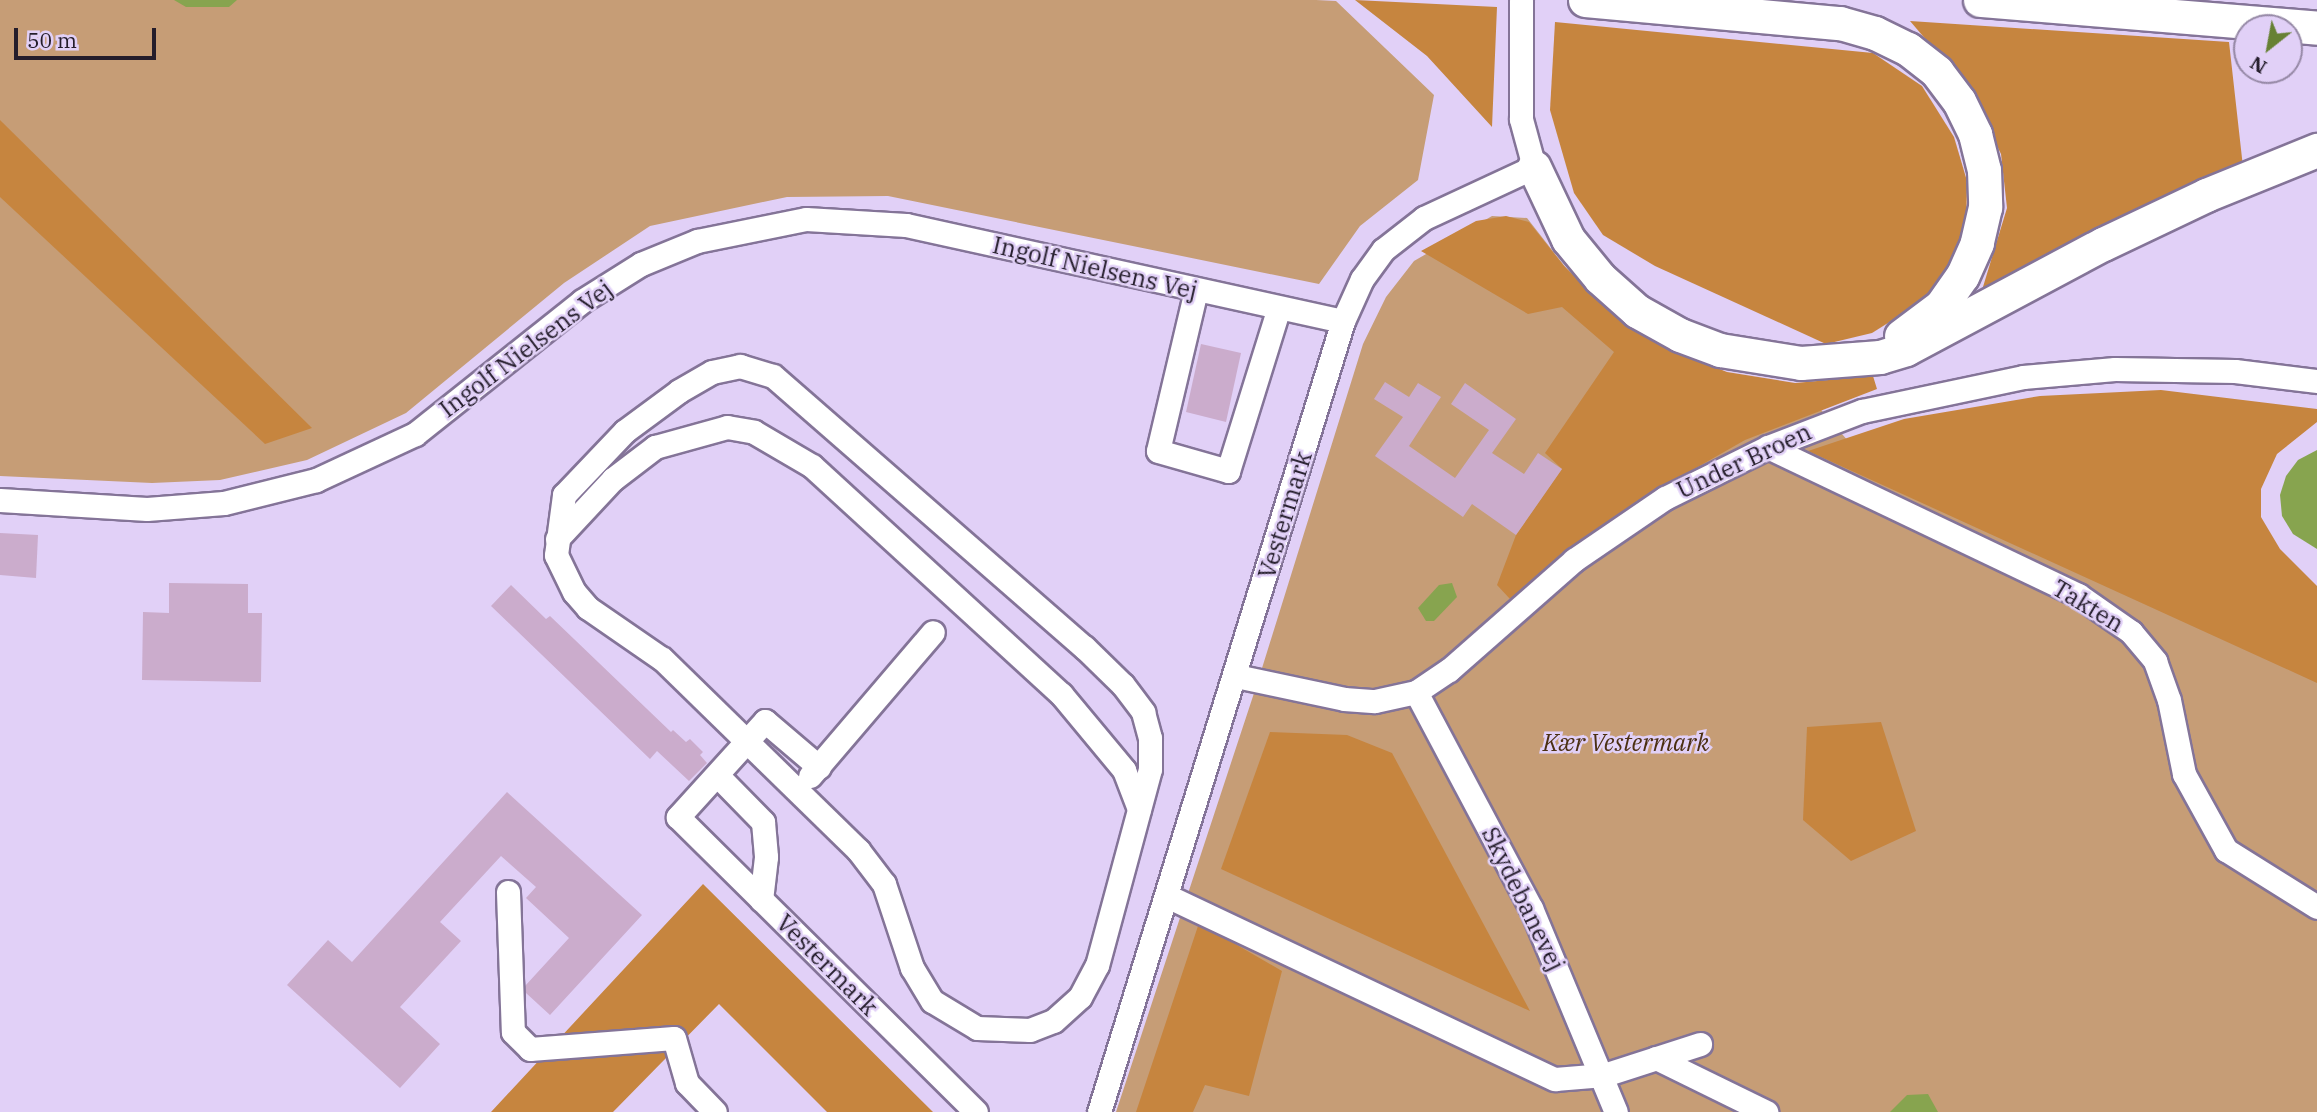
<!DOCTYPE html>
<html>
<head>
<meta charset="utf-8">
<style>
  body { margin:0 }
  #map { position:relative; width:2317px; height:1112px; overflow:hidden; background:#e1d0f7; font-family:"IBM Plex Serif",serif }
  div>[style] { position:absolute }
  .green>* { inset:0; background:#c69d76 }
  .forest>* { inset:0; background:#c6853f }
  .water>* { inset:0; background:#87a44f }
  .building>* { inset:0; background:#cbaccc }
  .roads { filter:drop-shadow(2px 0 #847498) drop-shadow(-2px 0 #847498) drop-shadow(0 2px #847498) drop-shadow(0 -2px #847498) }
  .minor>* { height:23px; margin:-11.5px; padding:0 11.5px; transform-origin:11.5px; border-radius:11.5px; background:#fff }
  .highway>* { height:33px; margin:-16.5px; padding:0 16.5px; transform-origin:16.5px; border-radius:16.5px; background:#fff }
  span { translate:-50% -50%; white-space:nowrap; text-align:center; line-height:1.15; -webkit-text-stroke:5px #e1d0f7; paint-order:stroke }
  .street-label { font-size:24px; color:#241d2b }
  .park-label { font-size:24px; color:#4b2f12; font-style:italic }
  .north { position:absolute; left:2233px; top:14px; width:70px; height:70px; box-sizing:border-box; background:#e1d0f7; border:2px solid #9588a5; border-radius:50%; rotate:211deg; font-size:19px; font-weight:700; line-height:28px; text-align:center; color:#241d2b }
  .north::after { content:''; display:block; margin:auto; width:24px; height:32px; background:#678134; clip-path:polygon(50% 0,100% 100%,50% 72%,0 100%) }
  .scale { position:absolute; left:14px; top:28px; width:142px; height:32px; box-sizing:border-box; border:4px solid #241d2b; border-top:0; padding-left:9px; font-size:21px; line-height:24px; white-space:nowrap; color:#241d2b; -webkit-text-stroke:5px #e1d0f7; paint-order:stroke }
</style>
</head>
<body>
<div id="map">
  <div class="green">
    <div style="clip-path:polygon(0 0,1316px 0,1336px 1px,1434px 95px,1418px 180px,1360px 226px,1319px 284px,888px 196px,787px 197px,650px 226px,564px 283px,406px 413px,307px 460px,220px 480px,152px 483px,0 476px)"></div>
    <div style="clip-path:polygon(1492px 216px,1527px 218px,1588px 296px,1630px 333px,1739px 379px,1803px 389px,1868px 464px,2317px 673px,2317px 1112px,1116px 1112px,1258px 681px,1363px 344px,1386px 297px,1414px 261px)"></div>
  </div>
  <div class="forest">
    <div style="clip-path:polygon(1355px 0,1497px 7px,1492px 127px,1427px 56px)"></div>
    <div style="clip-path:polygon(1910px 21px,2229px 42px,2243px 167px,1979px 300px,2007px 208px,2001px 154px,1969px 90px)"></div>
    <div style="clip-path:polygon(1555px 22px,1873px 53px,1922px 86px,1954px 137px,1967px 181px,1966px 239px,1931px 296px,1872px 333px,1826px 344px,1655px 266px,1603px 235px,1574px 193px,1550px 110px)"></div>
    <div style="clip-path:polygon(0 120px,312px 428px,265px 444px,0 197px)"></div>
    <div style="clip-path:polygon(1506px 216px,1529px 222px,1564px 266px,1617px 316px,1662px 346px,1727px 372px,1795px 383px,1873px 376px,1877px 389px,1745px 440px,1661px 488px,1510px 599px,1497px 585px,1516px 535px,1562px 469px,1545px 453px,1614px 352px,1562px 307px,1528px 314px,1421px 251px,1476px 221px)"></div>
    <div style="clip-path:polygon(2161px 390px,2317px 409px,2317px 422px,2277px 454px,2261px 489px,2261px 517px,2280px 549px,2317px 586px,2317px 683px,1808px 451px,1904px 419px,2040px 396px)"></div>
    <div style="clip-path:polygon(1881px 722px,1916px 831px,1851px 861px,1803px 820px,1807px 727px)"></div>
    <div style="clip-path:polygon(1270px 732px,1347px 735px,1392px 753px,1530px 1011px,1221px 869px)"></div>
    <div style="clip-path:polygon(703px 884px,933px 1112px,827px 1112px,719px 1004px,613px 1112px,491px 1112px)"></div>
    <div style="clip-path:polygon(1199px 923px,1282px 971px,1249px 1096px,1205px 1085px,1193px 1112px,1136px 1112px)"></div>
  </div>
  <div class="water">
    <div style="clip-path:polygon(174px 0,237px 0,229px 7px,186px 7px)"></div>
    <div style="clip-path:polygon(2317px 450px,2317px 549px,2293px 534px,2282px 516px,2280px 495px,2286px 476px,2298px 460px)"></div>
    <div style="clip-path:polygon(1452px 583px,1457px 597px,1434px 621px,1426px 621px,1418px 608px,1439px 585px)"></div>
    <div style="clip-path:polygon(1928px 1094px,1938px 1112px,1890px 1112px,1907px 1095px)"></div>
  </div>
  <div class="building">
    <div style="clip-path:polygon(1201px 344px,1241px 353px,1226px 422px,1186px 412px)"></div>
    <div style="clip-path:polygon(1385px 382px,1409px 397px,1418px 383px,1441px 397px,1409px 446px,1455px 478px,1489px 430px,1451px 404px,1465px 383px,1516px 419px,1492px 453px,1524px 474px,1538px 453px,1562px 469px,1516px 535px,1472px 504px,1463px 517px,1375px 456px,1403px 417px,1374px 399px)"></div>
    <div style="clip-path:polygon(0 533px,38px 535px,36px 578px,0 575px)"></div>
    <div style="clip-path:polygon(169px 583px,248px 584px,248px 613px,262px 613px,261px 682px,142px 680px,143px 612px,169px 613px)"></div>
    <div style="clip-path:polygon(511px 585px,546px 619px,550px 616px,671px 732px,673px 730px,686px 742px,690px 739px,703px 752px,700px 755px,707px 763px,689px 781px,657px 751px,650px 759px,491px 606px)"></div>
    <div style="clip-path:polygon(507px 792px,642px 915px,550px 1015px,526px 993px,525px 986px,569px 938px,526px 898px,536px 887px,501px 856px,440px 922px,461px 941px,400px 1007px,440px 1044px,400px 1088px,287px 985px,328px 940px,352px 962px)"></div>
  </div>
  <div class="roads">
    <div class="minor">
      <div style="left:1196px;top:290px;width:165px;rotate:103.3deg"></div>
      <div style="left:1158px;top:451px;width:73px;rotate:15.9deg"></div>
      <div style="left:1228px;top:471px;width:169px;rotate:-72.7deg"></div>
      <div style="left:740px;top:366px;width:34px;rotate:17deg"></div>
      <div style="left:773px;top:376px;width:413px;rotate:41.1deg"></div>
      <div style="left:1084px;top:647px;width:54px;rotate:44.3deg"></div>
      <div style="left:1123px;top:685px;width:34px;rotate:53deg"></div>
      <div style="left:1143px;top:712px;width:27px;rotate:75deg"></div>
      <div style="left:1150px;top:738px;width:31px;rotate:90deg"></div>
      <div style="left:1150px;top:769px;width:203px;rotate:105.1deg"></div>
      <div style="left:1097px;top:965px;width:36px;rotate:118deg"></div>
      <div style="left:1080px;top:997px;width:36px;rotate:138deg"></div>
      <div style="left:1053px;top:1021px;width:25px;rotate:159deg"></div>
      <div style="left:1030px;top:1030px;width:53px;rotate:-177.8deg"></div>
      <div style="left:977px;top:1028px;width:52px;rotate:-149deg"></div>
      <div style="left:932px;top:1001px;width:39px;rotate:-121deg"></div>
      <div style="left:912px;top:968px;width:89px;rotate:-108.4deg"></div>
      <div style="left:884px;top:884px;width:43px;rotate:-127.4deg"></div>
      <div style="left:858px;top:850px;width:274px;rotate:-135.7deg"></div>
      <div style="left:662px;top:659px;width:90px;rotate:-145.4deg"></div>
      <div style="left:588px;top:608px;width:21px;rotate:-131deg"></div>
      <div style="left:574px;top:592px;width:41px;rotate:-115.9deg"></div>
      <div style="left:556px;top:555px;width:61px;rotate:-82.4deg"></div>
      <div style="left:564px;top:495px;width:88px;rotate:-46.4deg"></div>
      <div style="left:625px;top:431px;width:67px;rotate:-36.5deg"></div>
      <div style="left:679px;top:391px;width:38px;rotate:-30deg"></div>
      <div style="left:712px;top:372px;width:29px;rotate:-12deg"></div>
      <div style="left:1768px;top:447px;width:344px;rotate:25.5deg"></div>
      <div style="left:2078px;top:595px;width:65px;rotate:34.9deg"></div>
      <div style="left:2131px;top:632px;width:38px;rotate:50deg"></div>
      <div style="left:2155px;top:661px;width:41px;rotate:70.3deg"></div>
      <div style="left:2169px;top:700px;width:76px;rotate:78.5deg"></div>
      <div style="left:2184px;top:774px;width:87px;rotate:61.1deg"></div>
      <div style="left:2226px;top:850px;width:107px;rotate:32.1deg"></div>
      <div style="left:0;top:500px;width:147px;rotate:3.5deg"></div>
      <div style="left:147px;top:509px;width:77px;rotate:-4.5deg"></div>
      <div style="left:224px;top:503px;width:95px;rotate:-14deg"></div>
      <div style="left:316px;top:480px;width:109px;rotate:-24.9deg"></div>
      <div style="left:415px;top:434px;width:213px;rotate:-38.5deg"></div>
      <div style="left:582px;top:301px;width:70px;rotate:-32.1deg"></div>
      <div style="left:641px;top:264px;width:61px;rotate:-22.3deg"></div>
      <div style="left:697px;top:241px;width:111px;rotate:-11.4deg"></div>
      <div style="left:806px;top:219px;width:100px;rotate:3.4deg"></div>
      <div style="left:906px;top:225px;width:447px;rotate:12.4deg"></div>
      <div style="left:557px;top:539px;width:82px;rotate:-47deg"></div>
      <div style="left:613px;top:479px;width:53px;rotate:-37.3deg"></div>
      <div style="left:655px;top:447px;width:75px;rotate:-15.5deg"></div>
      <div style="left:727px;top:427px;width:27px;rotate:10deg"></div>
      <div style="left:754px;top:432px;width:67px;rotate:30.4deg"></div>
      <div style="left:812px;top:466px;width:338px;rotate:42.5deg"></div>
      <div style="left:1061px;top:694px;width:99px;rotate:50.3deg"></div>
      <div style="left:1124px;top:770px;width:42px;rotate:69deg"></div>
      <div style="left:1236px;top:676px;width:110px;rotate:12deg"></div>
      <div style="left:1344px;top:699px;width:31px;rotate:4deg"></div>
      <div style="left:1375px;top:701px;width:42px;rotate:-12.4deg"></div>
      <div style="left:1416px;top:692px;width:40px;rotate:-34deg"></div>
      <div style="left:1449px;top:670px;width:167px;rotate:-41.3deg"></div>
      <div style="left:1574px;top:560px;width:110px;rotate:-34.3deg"></div>
      <div style="left:1665px;top:498px;width:115px;rotate:-26.3deg"></div>
      <div style="left:1768px;top:447px;width:101px;rotate:-21deg"></div>
      <div style="left:1862px;top:411px;width:165px;rotate:-11.9deg"></div>
      <div style="left:2023px;top:377px;width:92px;rotate:-5deg"></div>
      <div style="left:2115px;top:369px;width:120px;rotate:1deg"></div>
      <div style="left:2235px;top:371px;width:83px;rotate:7deg"></div>
      <div style="left:1416px;top:692px;width:245px;rotate:62deg"></div>
      <div style="left:1531px;top:908px;width:221px;rotate:67.4deg"></div>
      <div style="left:819px;top:767px;width:71px;rotate:-139.6deg"></div>
      <div style="left:765px;top:721px;width:130px;rotate:132.2deg"></div>
      <div style="left:678px;top:817px;width:419px;rotate:44.7deg"></div>
      <div style="left:717px;top:775px;width:66px;rotate:45.6deg"></div>
      <div style="left:763px;top:822px;width:35px;rotate:85deg"></div>
      <div style="left:766px;top:857px;width:43px;rotate:96.6deg"></div>
      <div style="left:810px;top:776px;width:189px;rotate:-49.5deg"></div>
      <div style="left:508px;top:892px;width:140px;rotate:88deg"></div>
      <div style="left:513px;top:1032px;width:24px;rotate:45deg"></div>
      <div style="left:530px;top:1049px;width:144px;rotate:-4.4deg"></div>
      <div style="left:674px;top:1038px;width:47px;rotate:73.9deg"></div>
      <div style="left:687px;top:1083px;width:40px;rotate:46deg"></div>
      <div style="left:1167px;top:896px;width:429px;rotate:25.3deg"></div>
      <div style="left:1555px;top:1079px;width:49px;rotate:-4.7deg"></div>
      <div style="left:1604px;top:1075px;width:101px;rotate:-17.9deg"></div>
      <div style="left:1656px;top:1058px;width:123px;rotate:26.1deg"></div>
      <div style="left:1099px;top:1112px;width:828px;rotate:-72.86deg"></div>
      <div style="left:1343px;top:321px;width:46px;rotate:-65.7deg"></div>
      <div style="left:1362px;top:279px;width:36px;rotate:-54deg"></div>
      <div style="left:1383px;top:250px;width:52px;rotate:-38deg"></div>
      <div style="left:1424px;top:218px;width:121px;rotate:-24.9deg"></div>
      <div style="left:1534px;top:167px;width:50px;rotate:-105.2deg"></div>
      <div style="left:1521px;top:119px;width:119px;rotate:-90deg"></div>
    </div>
    <div class="highway">
      <div style="left:1585px;top:0;width:256px;rotate:5.2deg"></div>
      <div style="left:1840px;top:23px;width:36px;rotate:16deg"></div>
      <div style="left:1875px;top:33px;width:37px;rotate:26deg"></div>
      <div style="left:1908px;top:49px;width:37px;rotate:38deg"></div>
      <div style="left:1937px;top:72px;width:36px;rotate:53deg"></div>
      <div style="left:1959px;top:101px;width:37px;rotate:64deg"></div>
      <div style="left:1975px;top:134px;width:37px;rotate:76deg"></div>
      <div style="left:1984px;top:170px;width:37px;rotate:88deg"></div>
      <div style="left:1985px;top:207px;width:37px;rotate:103deg"></div>
      <div style="left:1977px;top:243px;width:36px;rotate:114deg"></div>
      <div style="left:1962px;top:276px;width:37px;rotate:125deg"></div>
      <div style="left:1941px;top:306px;width:50px;rotate:143.1deg"></div>
      <div style="left:1980px;top:0;width:338px;rotate:4.7deg"></div>
      <div style="left:1534px;top:167px;width:80px;rotate:64.7deg"></div>
      <div style="left:1568px;top:239px;width:50px;rotate:50.6deg"></div>
      <div style="left:1600px;top:278px;width:50px;rotate:41.7deg"></div>
      <div style="left:1637px;top:311px;width:49px;rotate:29.2deg"></div>
      <div style="left:1680px;top:335px;width:43px;rotate:20.6deg"></div>
      <div style="left:1720px;top:350px;width:82px;rotate:9.1deg"></div>
      <div style="left:1801px;top:363px;width:79px;rotate:-4.3deg"></div>
      <div style="left:1880px;top:357px;width:27px;rotate:-17deg"></div>
      <div style="left:1906px;top:349px;width:223px;rotate:-28.1deg"></div>
      <div style="left:2103px;top:244px;width:114px;rotate:-25.4deg"></div>
      <div style="left:2206px;top:195px;width:120px;rotate:-22.1deg"></div>
    </div>
  </div>
  <div class="street-label">
    <span style="left:1095px;top:268px;rotate:13deg">Ingolf Nielsens Vej</span>
    <span style="left:526px;top:349px;rotate:-37deg">Ingolf Nielsens Vej</span>
    <span style="left:1744px;top:461px;rotate:-25deg">Under Broen</span>
    <span style="left:1285px;top:515px;rotate:-73deg">Vestermark</span>
    <span style="left:2088px;top:606px;rotate:31deg">Takten</span>
    <span style="left:1523px;top:899px;rotate:64deg">Skydebanevej</span>
    <span style="left:827px;top:965px;rotate:45deg">Vestermark</span>
  </div>
  <div class="park-label">
    <span style="left:1626px;top:743px">Kær Vestermark</span>
  </div>
  <div class="north">N</div>
  <div class="scale">50 m</div>
</div>
</body>
</html>
